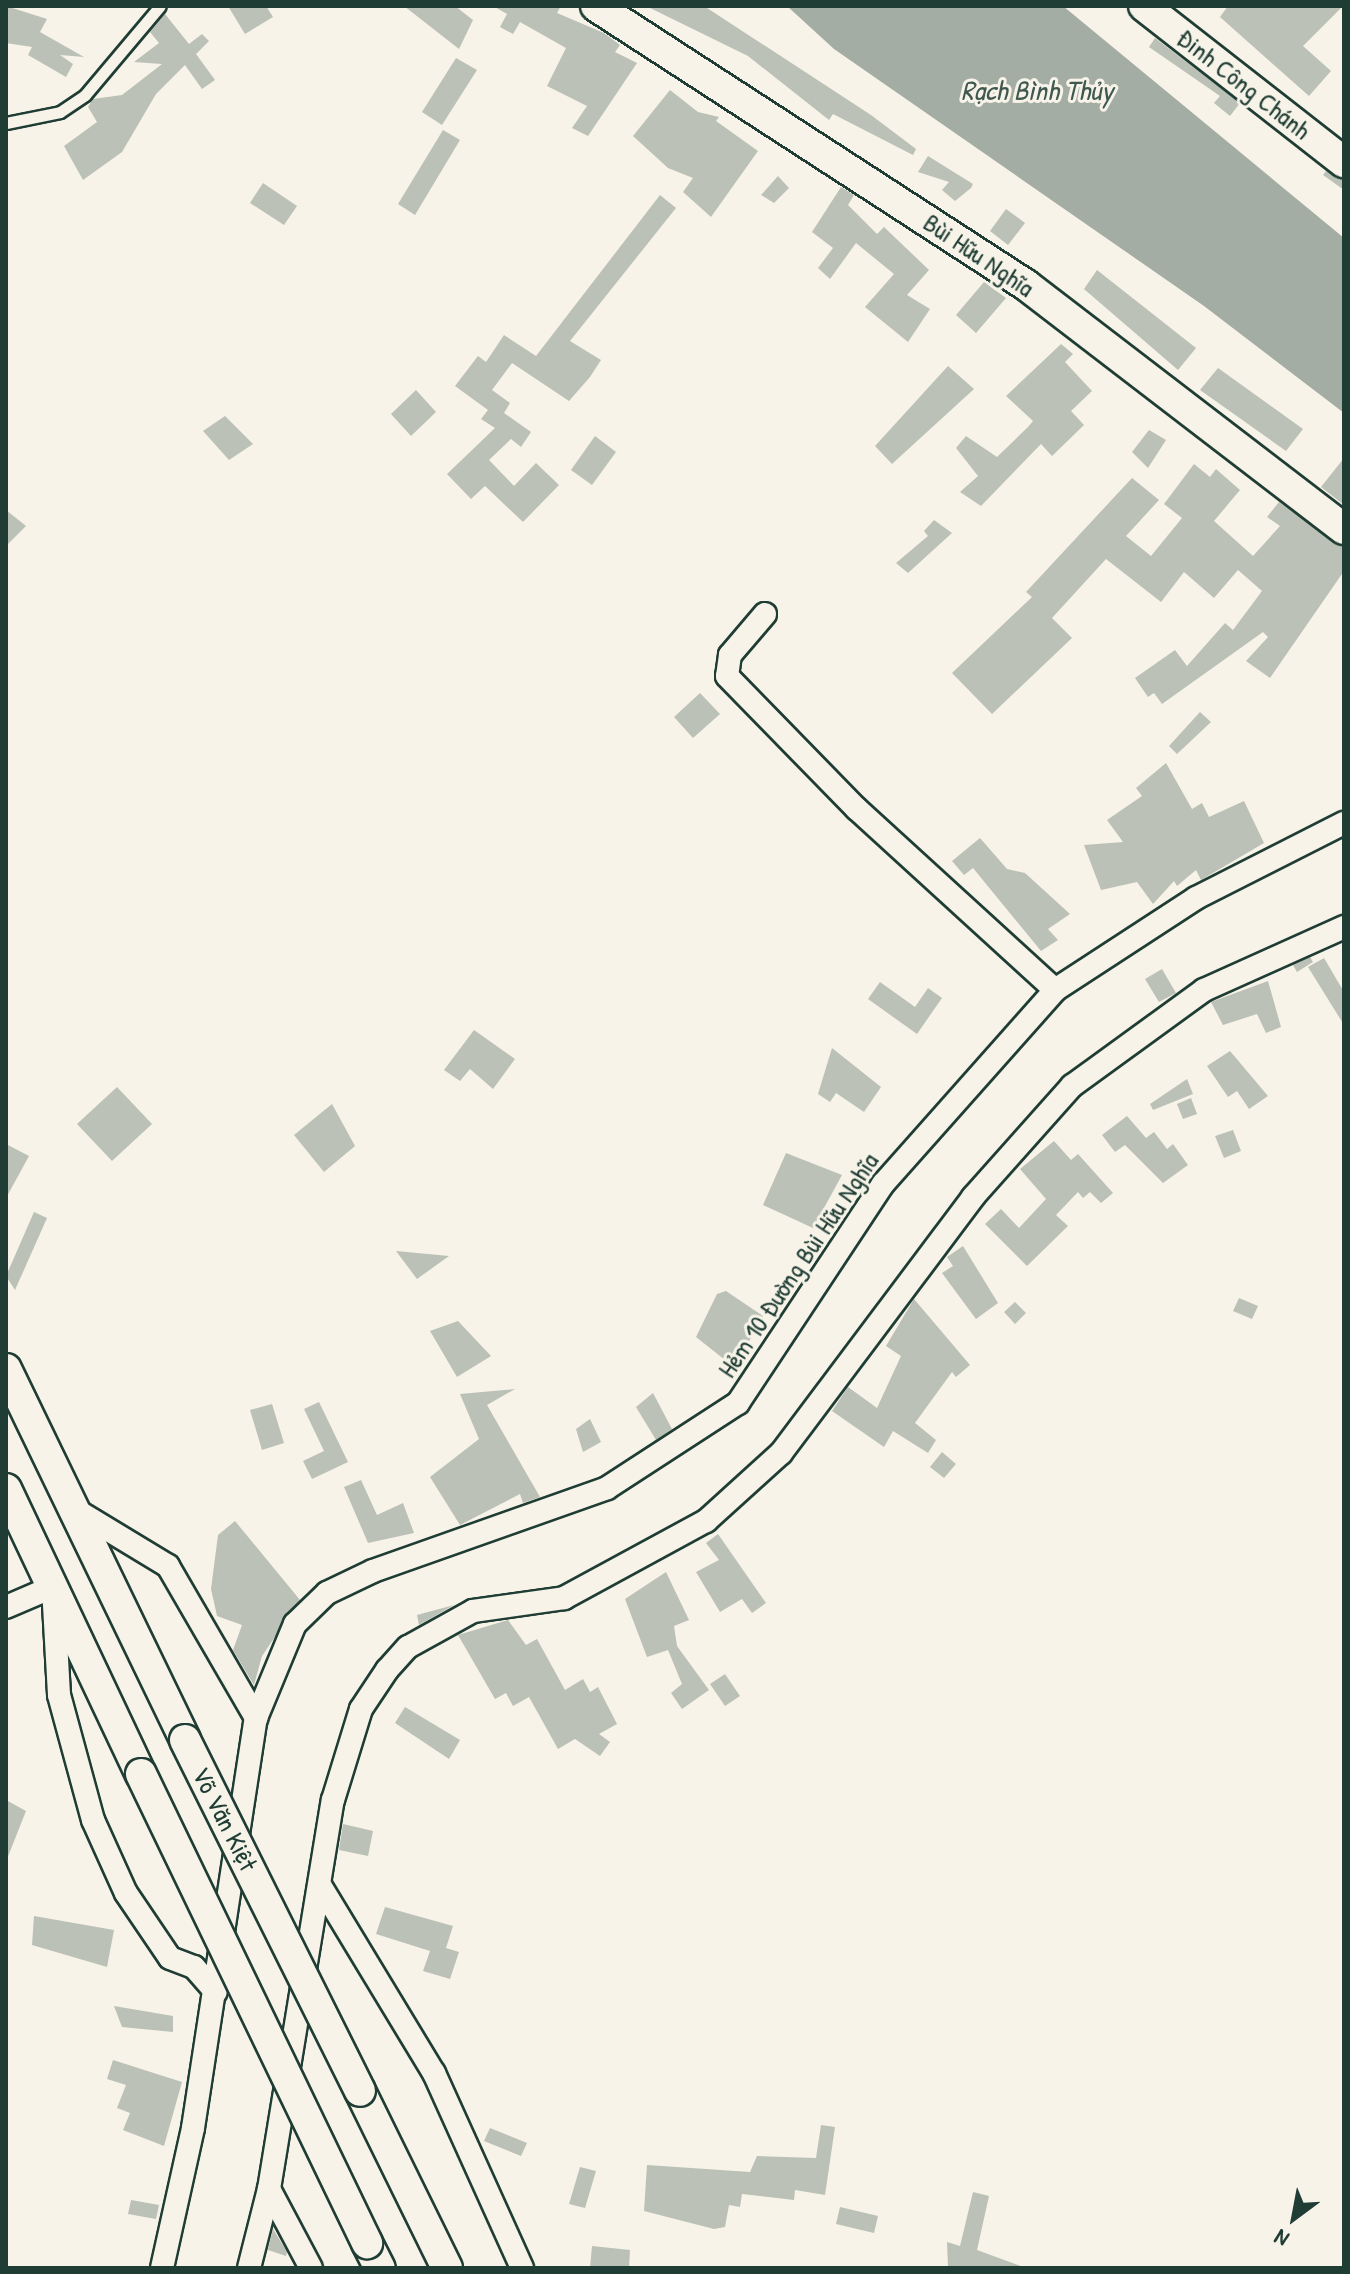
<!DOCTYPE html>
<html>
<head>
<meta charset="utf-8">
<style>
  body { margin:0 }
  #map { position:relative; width:1350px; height:2274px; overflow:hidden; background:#f7f3e8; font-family:"Patrick Hand",sans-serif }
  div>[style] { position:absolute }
  .water>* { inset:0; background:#a4ada3 }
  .building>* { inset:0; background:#bbc1b6 }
  .roads { filter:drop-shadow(2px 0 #1f3d34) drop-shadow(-2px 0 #1f3d34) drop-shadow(0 2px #1f3d34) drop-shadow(0 -2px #1f3d34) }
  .lane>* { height:11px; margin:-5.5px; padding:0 5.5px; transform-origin:5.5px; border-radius:5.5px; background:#f7f3e8 }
  .street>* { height:22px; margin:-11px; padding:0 11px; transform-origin:11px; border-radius:11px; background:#f7f3e8 }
  .secondary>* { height:30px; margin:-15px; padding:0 15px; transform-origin:15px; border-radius:15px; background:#f7f3e8 }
  .bridges { filter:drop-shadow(2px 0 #1f3d34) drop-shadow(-2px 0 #1f3d34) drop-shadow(0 2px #1f3d34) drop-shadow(0 -2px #1f3d34) }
  .secondary-bridge>* { height:30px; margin:-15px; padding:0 15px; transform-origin:15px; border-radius:15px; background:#f7f3e8 }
  span { translate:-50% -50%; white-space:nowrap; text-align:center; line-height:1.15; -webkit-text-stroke:6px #f7f3e8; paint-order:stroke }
  .street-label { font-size:26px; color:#1f3d34 }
  .water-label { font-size:28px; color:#405950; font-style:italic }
  .frame { position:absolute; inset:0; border:8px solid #1f3d34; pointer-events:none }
  .north { position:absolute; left:1254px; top:2178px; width:80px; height:80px; -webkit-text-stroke:6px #f7f3e8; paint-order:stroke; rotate:212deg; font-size:22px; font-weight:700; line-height:32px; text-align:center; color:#1f3d34 }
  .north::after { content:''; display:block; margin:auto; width:28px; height:36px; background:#1f3d34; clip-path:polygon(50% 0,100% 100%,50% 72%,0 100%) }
</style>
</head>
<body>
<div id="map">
  <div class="water">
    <div style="clip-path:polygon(787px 6px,1063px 6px,1344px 238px,1344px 413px,1204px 306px,834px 49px)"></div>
  </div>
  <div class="building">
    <div style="clip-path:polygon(6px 6px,47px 19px,40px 32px,84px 57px,60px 55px,73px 64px,66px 77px,28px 55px,32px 47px,6px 43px)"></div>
    <div style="clip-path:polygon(228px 6px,266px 6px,273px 17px,245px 34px)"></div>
    <div style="clip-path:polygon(404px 6px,455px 6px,473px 20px,459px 49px)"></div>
    <div style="clip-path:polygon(493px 6px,561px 6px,557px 13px,604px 33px,620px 45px,615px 52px,637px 63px,588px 136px,572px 128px,587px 106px,547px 86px,566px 48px,520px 22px,513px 34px,500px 27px,507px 14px)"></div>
    <div style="clip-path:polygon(646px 6px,704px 6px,871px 115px,916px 149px,913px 155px,833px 114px,829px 120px,748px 56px)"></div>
    <div style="clip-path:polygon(1228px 6px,1343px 6px,1303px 46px,1331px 71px,1309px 96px,1220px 17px)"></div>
    <div style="clip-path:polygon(165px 14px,189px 44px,202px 34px,209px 41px,196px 54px,215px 80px,202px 89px,185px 65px,156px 94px,122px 152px,83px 180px,64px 146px,97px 122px,88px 107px,93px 99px,122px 95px,162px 64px,134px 62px,159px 43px,150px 32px)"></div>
    <div style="clip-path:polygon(1155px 38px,1240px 103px,1230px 116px,1214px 103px,1220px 96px,1149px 47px)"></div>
    <div style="clip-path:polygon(456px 58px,477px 70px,442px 125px,422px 112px)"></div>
    <div style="clip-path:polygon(670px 90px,698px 112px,719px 117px,716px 121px,758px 151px,711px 217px,683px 192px,693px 178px,668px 168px,633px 136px)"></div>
    <div style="clip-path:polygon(443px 130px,460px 140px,415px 215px,398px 204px)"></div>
    <div style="clip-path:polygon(928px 156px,973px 184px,971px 188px,955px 201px,942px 190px,949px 182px,918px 172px)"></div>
    <div style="clip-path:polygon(1326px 171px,1344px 180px,1344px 190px,1323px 175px)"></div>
    <div style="clip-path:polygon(778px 176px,789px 188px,774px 203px,761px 195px)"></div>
    <div style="clip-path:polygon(263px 183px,297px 206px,284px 225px,250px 203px)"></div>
    <div style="clip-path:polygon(841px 187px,854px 195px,848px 205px,877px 234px,884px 227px,929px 270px,907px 295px,930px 309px,908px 342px,865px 307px,894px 274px,856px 243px,830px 279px,818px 268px,833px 248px,812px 232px)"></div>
    <div style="clip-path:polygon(660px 195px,676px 208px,570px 341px,601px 360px,590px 377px,569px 401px,512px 363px,492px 390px,510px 403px,504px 413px,531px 432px,521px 447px,511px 439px,489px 460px,514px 486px,536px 463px,559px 485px,523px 522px,485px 486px,471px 499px,447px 474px,495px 428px,481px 419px,488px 410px,455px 386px,478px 356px,486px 362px,504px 335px,536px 356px)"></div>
    <div style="clip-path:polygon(1006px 209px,1025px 223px,1008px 245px,990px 231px)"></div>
    <div style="clip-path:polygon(1097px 270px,1196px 348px,1178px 370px,1084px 289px)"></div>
    <div style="clip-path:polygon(984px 282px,1006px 298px,976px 333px,956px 315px)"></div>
    <div style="clip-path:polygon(1061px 344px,1073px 354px,1065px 362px,1092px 391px,1071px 411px,1084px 425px,1052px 456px,1041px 444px,981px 506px,960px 492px,978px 476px,956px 448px,966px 436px,997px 457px,1028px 427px,1033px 421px,1006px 396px)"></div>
    <div style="clip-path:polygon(948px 366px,974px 389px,892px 464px,875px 446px)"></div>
    <div style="clip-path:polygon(1218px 368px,1303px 429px,1286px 451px,1200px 390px)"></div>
    <div style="clip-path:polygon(416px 390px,436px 412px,411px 436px,391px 414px)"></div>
    <div style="clip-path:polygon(225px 416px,253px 444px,229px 460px,203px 431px)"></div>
    <div style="clip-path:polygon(1149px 430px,1166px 440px,1148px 468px,1132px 452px)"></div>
    <div style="clip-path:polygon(595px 436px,616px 452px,592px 485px,571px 470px)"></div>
    <div style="clip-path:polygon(1344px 458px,1344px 505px,1321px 487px)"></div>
    <div style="clip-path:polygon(1194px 464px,1210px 477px,1216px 469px,1240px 490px,1214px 521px,1253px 556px,1280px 526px,1267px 517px,1279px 502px,1344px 547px,1344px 571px,1270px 678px,1246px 661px,1268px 637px,1263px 632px,1162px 704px,1154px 693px,1148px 697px,1135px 678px,1175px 650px,1187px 666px,1225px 623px,1233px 630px,1262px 591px,1238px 570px,1214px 598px,1184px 572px,1161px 602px,1106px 559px,1052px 618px,1072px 638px,992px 714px,952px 673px,1032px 597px,1026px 592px,1132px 478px,1159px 500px,1126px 536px,1151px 556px,1182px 518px,1164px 504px)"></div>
    <div style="clip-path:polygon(6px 510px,26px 526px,6px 546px)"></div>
    <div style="clip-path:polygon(934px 520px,952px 533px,908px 573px,896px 563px,928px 536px,924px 531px)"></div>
    <div style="clip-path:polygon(700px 693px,720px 714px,693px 738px,674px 717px)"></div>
    <div style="clip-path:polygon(1200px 712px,1211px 722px,1177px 754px,1169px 746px)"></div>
    <div style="clip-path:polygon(1166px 763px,1192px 809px,1202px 803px,1209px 817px,1244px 801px,1264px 843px,1201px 880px,1196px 870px,1177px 886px,1174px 881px,1153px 904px,1137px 882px,1101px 890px,1084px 845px,1123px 842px,1107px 820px,1142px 796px,1136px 788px)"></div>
    <div style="clip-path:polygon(980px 838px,1007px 869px,1025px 873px,1070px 914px,1048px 929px,1058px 940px,1041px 951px,973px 868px,964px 875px,952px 861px)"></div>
    <div style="clip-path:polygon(1310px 957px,1313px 962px,1297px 972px,1293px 965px)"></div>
    <div style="clip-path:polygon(1324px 958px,1344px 992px,1344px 1025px,1308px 967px)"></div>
    <div style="clip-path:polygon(1162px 969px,1176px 993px,1159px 1002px,1145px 979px)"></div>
    <div style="clip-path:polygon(1268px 981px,1281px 1027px,1266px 1033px,1257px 1014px,1223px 1025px,1211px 1002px)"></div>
    <div style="clip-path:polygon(880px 982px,915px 1007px,928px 988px,942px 998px,917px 1034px,868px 999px)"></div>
    <div style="clip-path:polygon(474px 1030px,515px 1059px,493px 1089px,470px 1069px,460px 1081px,444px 1070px)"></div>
    <div style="clip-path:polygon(832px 1048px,881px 1087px,864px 1112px,836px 1093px,830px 1102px,818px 1094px)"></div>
    <div style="clip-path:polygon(1230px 1051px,1268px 1096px,1249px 1109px,1237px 1091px,1228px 1097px,1207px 1066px)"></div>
    <div style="clip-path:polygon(1187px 1079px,1193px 1094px,1153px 1110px,1150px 1104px)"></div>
    <div style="clip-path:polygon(117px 1087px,152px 1124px,112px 1161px,77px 1124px)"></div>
    <div style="clip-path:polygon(1191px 1098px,1197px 1114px,1183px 1119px,1177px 1104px)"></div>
    <div style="clip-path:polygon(332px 1104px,355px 1146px,324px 1172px,294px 1135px)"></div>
    <div style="clip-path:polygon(1127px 1116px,1146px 1138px,1154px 1132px,1167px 1149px,1173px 1144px,1188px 1165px,1163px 1183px,1125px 1145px,1115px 1152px,1102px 1135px)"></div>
    <div style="clip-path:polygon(1233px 1130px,1241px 1151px,1224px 1158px,1215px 1136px)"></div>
    <div style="clip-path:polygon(1054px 1141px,1071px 1160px,1078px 1154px,1113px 1193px,1101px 1203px,1090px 1192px,1083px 1198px,1078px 1192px,1056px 1215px,1068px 1226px,1027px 1266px,985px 1224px,1001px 1209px,1019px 1228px,1046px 1199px,1020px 1169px)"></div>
    <div style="clip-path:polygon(6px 1144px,29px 1156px,6px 1198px)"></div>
    <div style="clip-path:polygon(786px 1153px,842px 1175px,813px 1228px,763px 1205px)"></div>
    <div style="clip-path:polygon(34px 1212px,47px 1218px,15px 1290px,6px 1276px)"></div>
    <div style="clip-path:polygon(963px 1246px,998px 1303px,976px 1319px,942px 1273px,953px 1266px,947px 1257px)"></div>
    <div style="clip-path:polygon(396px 1251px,449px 1256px,417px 1279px)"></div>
    <div style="clip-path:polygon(726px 1291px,763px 1316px,742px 1354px,725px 1360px,696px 1337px,717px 1294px)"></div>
    <div style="clip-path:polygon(1239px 1298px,1258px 1306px,1252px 1319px,1233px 1311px)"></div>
    <div style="clip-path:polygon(914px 1299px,970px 1365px,956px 1377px,952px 1372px,915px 1423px,936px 1440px,928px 1453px,893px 1431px,884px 1447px,832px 1411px,848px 1387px,877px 1408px,901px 1356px,886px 1346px)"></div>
    <div style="clip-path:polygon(1015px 1302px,1026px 1313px,1015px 1324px,1004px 1312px)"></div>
    <div style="clip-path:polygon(458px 1321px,491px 1356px,457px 1377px,430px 1331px)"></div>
    <div style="clip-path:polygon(515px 1389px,487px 1405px,540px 1497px,523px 1503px,520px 1494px,460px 1525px,430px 1477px,479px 1439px,460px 1394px)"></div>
    <div style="clip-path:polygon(653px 1393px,672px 1429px,656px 1440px,636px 1407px)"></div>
    <div style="clip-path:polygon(319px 1402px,348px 1462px,312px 1479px,303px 1461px,324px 1451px,304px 1409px)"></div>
    <div style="clip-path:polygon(272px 1404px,284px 1443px,262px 1450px,250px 1410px)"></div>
    <div style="clip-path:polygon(590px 1419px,601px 1442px,583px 1452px,576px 1429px)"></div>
    <div style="clip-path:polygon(942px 1452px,956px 1464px,944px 1478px,930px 1467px)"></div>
    <div style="clip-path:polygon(361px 1480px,377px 1515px,403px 1503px,414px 1533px,368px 1543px,344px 1487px)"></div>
    <div style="clip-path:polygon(235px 1521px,300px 1600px,262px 1656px,254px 1685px,233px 1650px,242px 1625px,217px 1616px,211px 1589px,218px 1535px)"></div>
    <div style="clip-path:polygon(718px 1534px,766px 1603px,752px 1613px,742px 1599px,720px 1612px,696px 1572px,719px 1560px,706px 1543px)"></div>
    <div style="clip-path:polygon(666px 1572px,689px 1620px,674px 1626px,677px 1646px,709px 1690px,682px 1709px,671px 1693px,682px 1684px,668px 1650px,647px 1657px,625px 1599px)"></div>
    <div style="clip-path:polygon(454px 1605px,419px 1625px,417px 1615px)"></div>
    <div style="clip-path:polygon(508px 1620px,526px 1645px,537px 1639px,565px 1690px,583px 1679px,590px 1692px,598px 1687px,617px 1724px,599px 1734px,610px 1742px,600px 1756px,575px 1739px,558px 1749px,529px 1697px,513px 1706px,506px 1693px,495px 1699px,458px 1635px)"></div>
    <div style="clip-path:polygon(725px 1674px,740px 1696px,725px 1706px,710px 1684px)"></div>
    <div style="clip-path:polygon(405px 1707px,460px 1740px,449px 1759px,395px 1723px)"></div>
    <div style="clip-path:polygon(6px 1800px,26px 1811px,7px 1859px,6px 1859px)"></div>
    <div style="clip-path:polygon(343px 1824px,373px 1831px,368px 1856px,339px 1850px)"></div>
    <div style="clip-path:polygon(385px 1907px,453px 1926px,446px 1948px,459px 1952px,450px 1979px,423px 1971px,430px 1951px,376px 1934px)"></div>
    <div style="clip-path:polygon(34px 1916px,114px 1930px,107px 1967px,32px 1945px)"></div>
    <div style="clip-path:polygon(114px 2006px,173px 2016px,173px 2032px,122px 2027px)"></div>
    <div style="clip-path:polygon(113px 2060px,182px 2082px,164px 2146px,123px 2130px,130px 2113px,117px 2108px,126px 2085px,107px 2079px)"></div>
    <div style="clip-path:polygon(821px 2125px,835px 2127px,825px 2195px,795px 2190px,794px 2200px,742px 2194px,740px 2207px,729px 2205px,725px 2227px,714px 2229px,644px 2211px,647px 2165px,750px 2172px,757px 2156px,816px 2158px)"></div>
    <div style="clip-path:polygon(490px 2128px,527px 2143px,521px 2156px,484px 2141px)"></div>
    <div style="clip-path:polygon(580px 2167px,596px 2171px,585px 2208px,569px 2204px)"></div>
    <div style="clip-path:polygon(973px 2192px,989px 2196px,977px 2250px,1026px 2268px,948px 2268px,947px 2242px,960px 2246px)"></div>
    <div style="clip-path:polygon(131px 2200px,159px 2205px,156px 2219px,128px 2214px)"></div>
    <div style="clip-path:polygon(840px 2207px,878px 2216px,874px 2233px,836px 2224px)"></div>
    <div style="clip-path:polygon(273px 2229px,287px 2252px,286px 2256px,268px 2250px)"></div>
    <div style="clip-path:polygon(592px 2246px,630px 2250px,629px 2268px,590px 2268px)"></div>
  </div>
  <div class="roads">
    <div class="lane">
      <div style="left:6px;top:123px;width:55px;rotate:-11.5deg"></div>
      <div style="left:60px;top:112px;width:30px;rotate:-34deg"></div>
      <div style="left:85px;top:95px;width:116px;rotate:-49.9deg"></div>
    </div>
    <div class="street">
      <div style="left:765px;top:614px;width:54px;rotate:130.5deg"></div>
      <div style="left:730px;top:655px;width:21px;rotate:98deg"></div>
      <div style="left:727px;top:676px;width:186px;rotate:45.7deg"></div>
      <div style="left:857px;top:809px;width:268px;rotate:42.4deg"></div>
      <div style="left:74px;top:1509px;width:110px;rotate:31.2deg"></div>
      <div style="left:168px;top:1566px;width:176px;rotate:59.9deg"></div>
      <div style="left:6px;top:1607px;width:51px;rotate:-23.1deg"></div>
      <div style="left:53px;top:1587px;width:108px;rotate:86.8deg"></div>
      <div style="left:59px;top:1695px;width:130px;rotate:74.8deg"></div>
      <div style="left:93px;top:1820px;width:80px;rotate:65.7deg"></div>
      <div style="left:126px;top:1893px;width:78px;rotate:55.9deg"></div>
      <div style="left:170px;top:1958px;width:26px;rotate:21deg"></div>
      <div style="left:194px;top:1967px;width:33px;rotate:49deg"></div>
      <div style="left:320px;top:1885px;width:220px;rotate:58.8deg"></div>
      <div style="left:434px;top:2073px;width:214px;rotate:65.7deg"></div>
      <div style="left:269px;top:2189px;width:89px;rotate:62deg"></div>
      <div style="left:162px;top:2268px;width:143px;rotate:-77.5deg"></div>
      <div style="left:193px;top:2128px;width:415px;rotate:-81.3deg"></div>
      <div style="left:256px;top:1718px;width:102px;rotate:-67.5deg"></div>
      <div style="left:295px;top:1624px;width:45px;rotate:-44.1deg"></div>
      <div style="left:327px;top:1593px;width:51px;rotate:-25.6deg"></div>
      <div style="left:373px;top:1571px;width:248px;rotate:-19.5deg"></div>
      <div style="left:607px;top:1488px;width:156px;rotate:-33deg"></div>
      <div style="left:738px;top:1403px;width:263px;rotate:-56.5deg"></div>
      <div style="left:883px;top:1184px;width:259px;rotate:-48.4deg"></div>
      <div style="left:1055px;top:990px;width:168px;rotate:-33.1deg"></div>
      <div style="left:1196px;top:898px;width:166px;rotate:-26.9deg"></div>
      <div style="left:249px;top:2268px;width:81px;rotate:-75.8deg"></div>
      <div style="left:269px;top:2189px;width:394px;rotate:-80.7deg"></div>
      <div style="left:333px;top:1800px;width:95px;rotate:-72.9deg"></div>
      <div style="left:361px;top:1709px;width:47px;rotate:-56.3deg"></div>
      <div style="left:387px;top:1670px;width:31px;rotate:-48deg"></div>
      <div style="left:408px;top:1647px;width:74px;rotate:-29deg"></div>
      <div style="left:473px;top:1611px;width:92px;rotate:-8.1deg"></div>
      <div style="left:564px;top:1598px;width:162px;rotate:-28.5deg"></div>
      <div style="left:706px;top:1521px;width:101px;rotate:-42.2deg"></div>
      <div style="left:781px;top:1453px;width:320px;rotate:-53.1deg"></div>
      <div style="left:973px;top:1197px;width:149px;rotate:-48.3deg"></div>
      <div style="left:1072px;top:1086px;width:163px;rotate:-36deg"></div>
      <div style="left:1204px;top:990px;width:154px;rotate:-24.2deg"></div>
    </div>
    <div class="secondary">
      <div style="left:596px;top:6px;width:513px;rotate:32.98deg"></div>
      <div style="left:1026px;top:285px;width:401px;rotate:37.5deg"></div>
      <div style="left:1144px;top:6px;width:254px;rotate:38deg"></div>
      <div style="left:6px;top:1369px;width:412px;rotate:64.2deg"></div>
      <div style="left:6px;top:1489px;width:315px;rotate:64.7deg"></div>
      <div style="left:360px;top:2091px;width:197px;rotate:63.8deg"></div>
      <div style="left:367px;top:2243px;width:28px;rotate:63deg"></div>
    </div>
  </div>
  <div class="bridges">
    <div class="secondary-bridge">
      <div style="left:185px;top:1740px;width:392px;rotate:63.5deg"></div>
      <div style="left:141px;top:1774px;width:521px;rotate:64.27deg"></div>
    </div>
  </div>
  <div class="street-label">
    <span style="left:1244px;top:84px;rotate:38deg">Đinh Công Chánh</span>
    <span style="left:979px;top:255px;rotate:34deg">Bùi Hữu Nghĩa</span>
    <span style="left:798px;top:1265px;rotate:-56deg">Hẻm 10 Đường Bùi Hữu Nghĩa</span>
    <span style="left:225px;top:1819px;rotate:63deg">Võ Văn Kiệt</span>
  </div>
  <div class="water-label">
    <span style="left:1037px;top:90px">Rạch Bình Thủy</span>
  </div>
  <div class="frame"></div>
  <div class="north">N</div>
</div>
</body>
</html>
